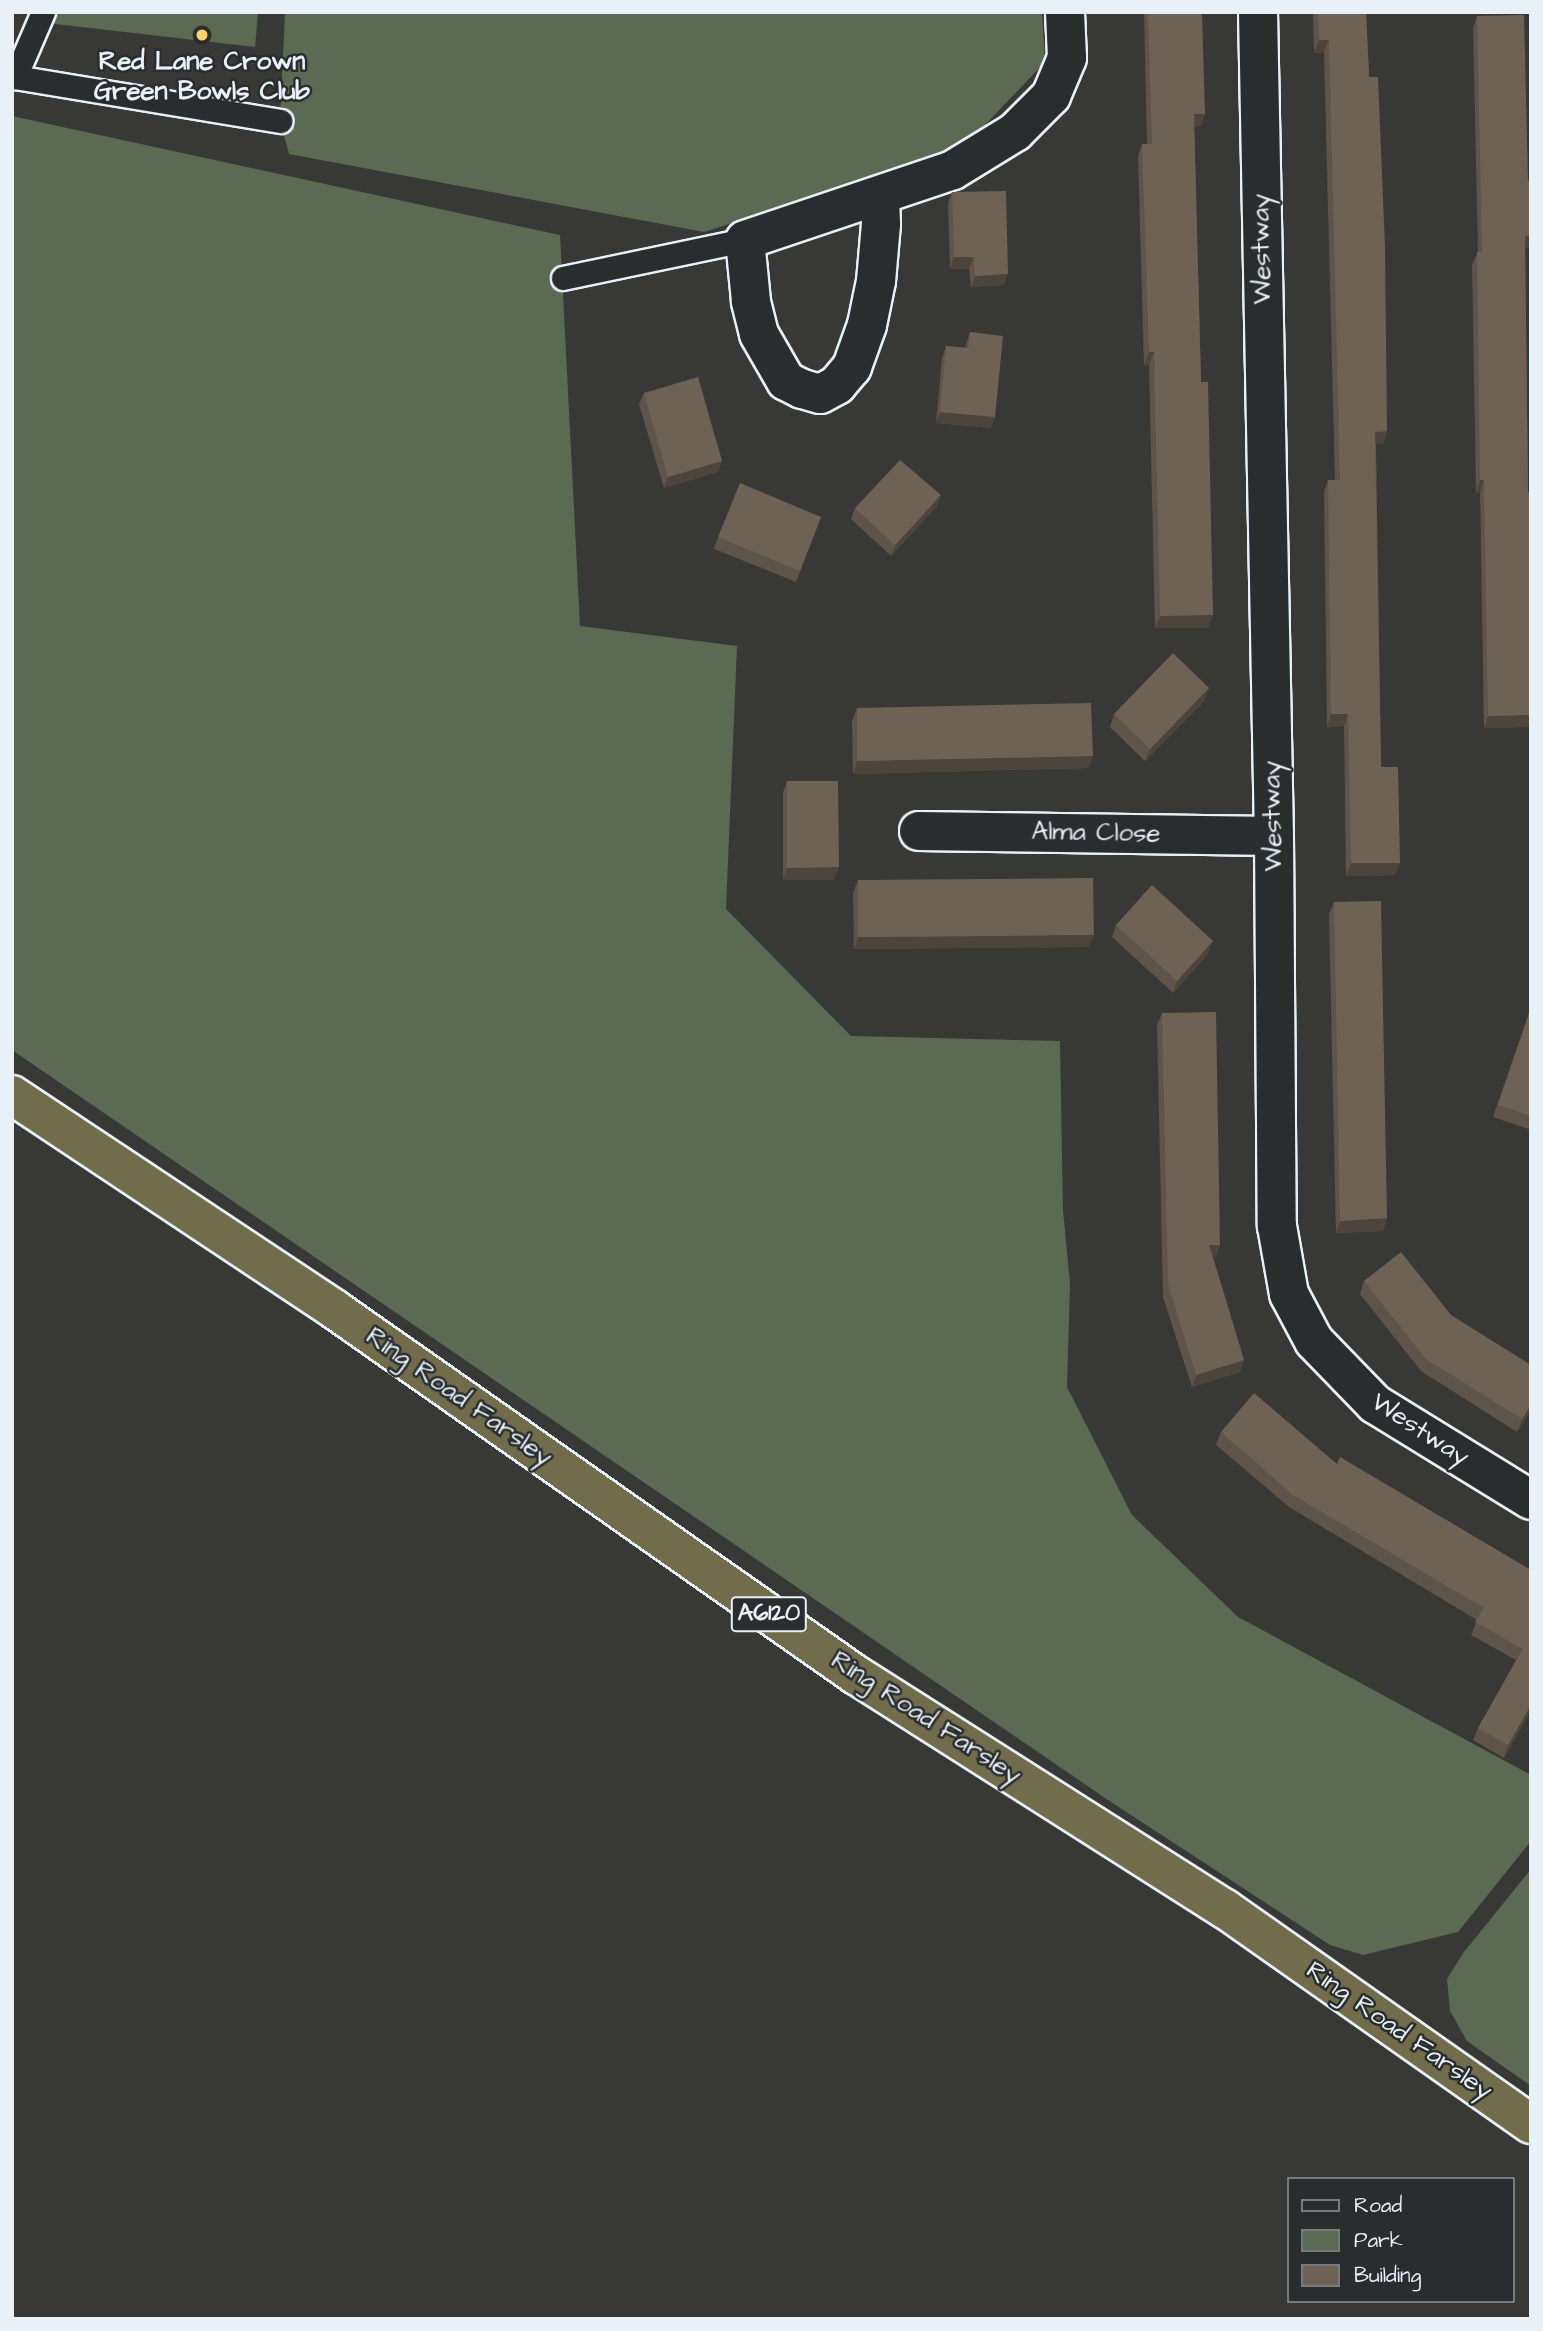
<!DOCTYPE html>
<html>
<head>
<meta charset="utf-8">
<style>
  body { margin:0 }
  #map { position:relative; width:1543px; height:2331px; overflow:hidden; background:#383836; font-family:"Architects Daughter",sans-serif }
  div>[style] { position:absolute }
  .green>* { inset:0; background:#5b6a52 }
  .roads { filter:drop-shadow(2px 0 #e8f1f8) drop-shadow(-2px 0 #e8f1f8) drop-shadow(0 2px #e8f1f8) drop-shadow(0 -2px #e8f1f8) }
  .lane>* { height:23px; margin:-11.5px; padding:0 11.5px; transform-origin:11.5px; border-radius:11.5px; background:#2a2d2e }
  .street>* { height:38px; margin:-19px; padding:0 19px; transform-origin:19px; border-radius:19px; background:#2a2d2e }
  .highway>* { height:38px; margin:-19px; padding:0 19px; transform-origin:19px; border-radius:19px; background:#716c4b }
  .wall>* { inset:0; background:#5f5449 }
  .shaded-wall>* { inset:0; background:#4d453c }
  .building>* { inset:0; background:#6e6255 }
  .dots>* { width:19px; height:19px; translate:-50% -50%; box-sizing:border-box; border:4px solid #2a2d2e; border-radius:50% }
  span { translate:-50% -50%; white-space:nowrap; text-align:center; line-height:1.15; -webkit-text-stroke:5px #2a2d2e; paint-order:stroke }
  .shield-label span { padding:2px 5px; background:#2a2d2e; border:2px solid; border-radius:5px; -webkit-text-stroke-width:0 }
  .shield-label { font-size:24px; color:#e8f1f8; font-weight:700 }
  .poi-label { font-size:26px; color:#e8f1f8; font-weight:700 }
  .street-label { font-size:26px; color:#e8f1f8 }
  .frame { position:absolute; inset:0; border:14px solid #e8f1f8; pointer-events:none }
  .legend { position:absolute; left:1287px; top:2177px; width:228px; height:126px; box-sizing:border-box; background:#2a2d2e; border:2px solid #767b7f; margin:0; padding:9px 12px; list-style:none; font-size:21px; color:#e8f1f8 }
  .legend li { display:flex; align-items:center; gap:14px; height:35px }
  .legend b { width:35px; border:2px solid #767b7f }
</style>
</head>
<body>
<div id="map">
  <div class="green">
    <div style="clip-path:polygon(43px 12px,258px 12px,255px 47px,38px 22px)"></div>
    <div style="clip-path:polygon(285px 12px,1042px 12px,1045px 62px,962px 149px,704px 232px,289px 154px,280px 121px)"></div>
    <div style="clip-path:polygon(12px 116px,560px 235px,580px 626px,737px 646px,726px 909px,851px 1036px,1060px 1041px,1063px 1210px,1070px 1283px,1067px 1387px,1132px 1515px,1238px 1617px,1531px 1775px,1531px 1841px,1458px 1932px,1363px 1955px,1330px 1945px,1108px 1800px,12px 1050px)"></div>
    <div style="clip-path:polygon(1531px 1869px,1531px 2086px,1467px 2041px,1450px 2011px,1447px 1979px,1464px 1952px)"></div>
  </div>
  <div class="roads">
    <div class="lane">
      <div style="left:43px;top:12px;width:71px;rotate:113.3deg"></div>
      <div style="left:15px;top:77px;width:269px;rotate:9.4deg"></div>
      <div style="left:563px;top:278px;width:186px;rotate:-11.8deg"></div>
    </div>
    <div class="street">
      <div style="left:1258px;top:12px;width:824px;rotate:88.89deg"></div>
      <div style="left:1274px;top:836px;width:390px;rotate:89.6deg"></div>
      <div style="left:1277px;top:1226px;width:69px;rotate:80deg"></div>
      <div style="left:1289px;top:1294px;width:53px;rotate:62deg"></div>
      <div style="left:1314px;top:1341px;width:88px;rotate:45.9deg"></div>
      <div style="left:1375px;top:1404px;width:183px;rotate:31.6deg"></div>
      <div style="left:880px;top:196px;width:28px;rotate:88deg"></div>
      <div style="left:881px;top:224px;width:57px;rotate:95deg"></div>
      <div style="left:876px;top:281px;width:45px;rotate:101.6deg"></div>
      <div style="left:867px;top:325px;width:45px;rotate:109.7deg"></div>
      <div style="left:852px;top:367px;width:23px;rotate:130deg"></div>
      <div style="left:837px;top:385px;width:19px;rotate:152deg"></div>
      <div style="left:820px;top:394px;width:19px;rotate:-164deg"></div>
      <div style="left:802px;top:389px;width:18px;rotate:-153deg"></div>
      <div style="left:786px;top:381px;width:54px;rotate:-119.9deg"></div>
      <div style="left:759px;top:334px;width:34px;rotate:-104deg"></div>
      <div style="left:751px;top:301px;width:61px;rotate:-95.6deg"></div>
      <div style="left:745px;top:240px;width:219px;rotate:-18.6deg"></div>
      <div style="left:953px;top:170px;width:73px;rotate:-31.5deg"></div>
      <div style="left:1015px;top:132px;width:51px;rotate:-45deg"></div>
      <div style="left:1051px;top:96px;width:41px;rotate:-67.2deg"></div>
      <div style="left:1067px;top:58px;width:46px;rotate:-92.5deg"></div>
      <div style="left:919px;top:831px;width:355px;rotate:0.8deg"></div>
    </div>
    <div class="highway">
      <div style="left:12px;top:1095px;width:387px;rotate:33.6deg"></div>
      <div style="left:334px;top:1309px;width:638px;rotate:35.04deg"></div>
      <div style="left:856px;top:1675px;width:437px;rotate:32.4deg"></div>
      <div style="left:1225px;top:1909px;width:374px;rotate:35.1deg"></div>
    </div>
  </div>
  <div class="wall">
    <div style="clip-path:polygon(1144px 12px,1202px 12px,1201px 126px,1194px 127px,1201px 382px,1213px 615px,1208px 628px,1155px 628px,1149px 365px,1144px 365px,1138px 156px,1142px 144px,1147px 144px)"></div>
    <div style="clip-path:polygon(1313px 12px,1366px 12px,1387px 431px,1383px 444px,1376px 444px,1381px 767px,1395px 875px,1346px 876px,1344px 726px,1327px 727px,1324px 492px,1328px 480px,1335px 480px,1324px 52px,1314px 53px)"></div>
    <div style="clip-path:polygon(1477px 16px,1525px 248px,1531px 727px,1484px 728px,1480px 492px,1476px 493px,1472px 264px,1478px 252px,1473px 28px)"></div>
    <div style="clip-path:polygon(952px 192px,1004px 285px,971px 287px,969px 269px,950px 269px,948px 203px)"></div>
    <div style="clip-path:polygon(970px 332px,995px 417px,991px 428px,936px 423px,942px 358px,946px 346px,965px 348px)"></div>
    <div style="clip-path:polygon(644px 393px,722px 461px,718px 472px,664px 488px,639px 404px)"></div>
    <div style="clip-path:polygon(937px 506px,891px 556px,851px 519px,855px 508px)"></div>
    <div style="clip-path:polygon(821px 517px,796px 582px,714px 549px,718px 537px)"></div>
    <div style="clip-path:polygon(1209px 688px,1204px 701px,1145px 761px,1110px 727px,1114px 714px)"></div>
    <div style="clip-path:polygon(857px 708px,1093px 756px,1088px 768px,853px 774px,852px 721px)"></div>
    <div style="clip-path:polygon(787px 781px,834px 880px,783px 880px,783px 793px)"></div>
    <div style="clip-path:polygon(858px 880px,1089px 947px,854px 949px,853px 893px)"></div>
    <div style="clip-path:polygon(1334px 902px,1387px 1218px,1383px 1231px,1336px 1233px,1329px 914px)"></div>
    <div style="clip-path:polygon(1116px 925px,1208px 954px,1173px 993px,1112px 937px)"></div>
    <div style="clip-path:polygon(1531px 1007px,1531px 1130px,1493px 1117px)"></div>
    <div style="clip-path:polygon(1162px 1013px,1216px 1257px,1213px 1257px,1244px 1360px,1240px 1372px,1192px 1387px,1163px 1297px,1157px 1025px)"></div>
    <div style="clip-path:polygon(1364px 1281px,1451px 1315px,1531px 1410px,1517px 1432px,1421px 1371px,1360px 1294px)"></div>
    <div style="clip-path:polygon(1221px 1432px,1337px 1464px,1531px 1570px,1531px 1710px,1504px 1758px,1473px 1740px,1478px 1728px,1516px 1660px,1471px 1635px,1477px 1620px,1289px 1507px,1216px 1445px)"></div>
  </div>
  <div class="shaded-wall">
    <div style="clip-path:polygon(1319px 40px,1329px 40px,1324px 52px,1314px 53px)"></div>
    <div style="clip-path:polygon(1194px 114px,1205px 114px,1201px 126px,1190px 127px)"></div>
    <div style="clip-path:polygon(1525px 236px,1531px 236px,1531px 248px,1520px 248px)"></div>
    <div style="clip-path:polygon(954px 257px,974px 257px,969px 269px,950px 269px)"></div>
    <div style="clip-path:polygon(1008px 274px,1004px 285px,971px 287px,975px 276px)"></div>
    <div style="clip-path:polygon(1149px 352px,1154px 352px,1149px 365px,1144px 365px)"></div>
    <div style="clip-path:polygon(940px 412px,995px 417px,991px 428px,936px 423px)"></div>
    <div style="clip-path:polygon(1387px 431px,1383px 444px,1371px 444px,1375px 432px)"></div>
    <div style="clip-path:polygon(722px 461px,718px 472px,664px 488px,668px 477px)"></div>
    <div style="clip-path:polygon(1480px 480px,1484px 480px,1480px 492px,1476px 493px)"></div>
    <div style="clip-path:polygon(941px 495px,937px 506px,891px 556px,895px 545px)"></div>
    <div style="clip-path:polygon(1213px 615px,1208px 628px,1155px 628px,1160px 616px)"></div>
    <div style="clip-path:polygon(1209px 688px,1204px 701px,1145px 761px,1150px 749px)"></div>
    <div style="clip-path:polygon(1331px 714px,1348px 714px,1344px 726px,1327px 727px)"></div>
    <div style="clip-path:polygon(1531px 715px,1531px 727px,1484px 728px,1488px 716px)"></div>
    <div style="clip-path:polygon(1093px 756px,1088px 768px,853px 774px,857px 761px)"></div>
    <div style="clip-path:polygon(1351px 863px,1400px 863px,1395px 875px,1346px 876px)"></div>
    <div style="clip-path:polygon(839px 867px,834px 880px,783px 880px,787px 868px)"></div>
    <div style="clip-path:polygon(1094px 935px,1089px 947px,854px 949px,858px 937px)"></div>
    <div style="clip-path:polygon(1213px 941px,1208px 954px,1173px 993px,1177px 981px)"></div>
    <div style="clip-path:polygon(1387px 1218px,1383px 1231px,1336px 1233px,1340px 1221px)"></div>
    <div style="clip-path:polygon(1209px 1245px,1220px 1245px,1216px 1257px,1204px 1258px)"></div>
    <div style="clip-path:polygon(1244px 1360px,1240px 1372px,1192px 1387px,1196px 1375px)"></div>
    <div style="clip-path:polygon(1531px 1405px,1531px 1410px,1517px 1432px,1522px 1419px)"></div>
    <div style="clip-path:polygon(1531px 1705px,1531px 1710px,1504px 1758px,1508px 1745px)"></div>
  </div>
  <div class="building">
    <div style="clip-path:polygon(1148px 12px,1202px 12px,1205px 114px,1194px 114px,1201px 382px,1208px 382px,1213px 615px,1160px 616px,1154px 352px,1149px 352px,1142px 144px,1152px 144px)"></div>
    <div style="clip-path:polygon(1318px 12px,1366px 12px,1369px 77px,1378px 77px,1385px 247px,1387px 431px,1375px 432px,1381px 767px,1398px 767px,1400px 863px,1351px 863px,1348px 714px,1331px 714px,1328px 480px,1340px 480px,1329px 40px,1319px 40px)"></div>
    <div style="clip-path:polygon(1524px 15px,1528px 181px,1531px 180px,1531px 236px,1525px 236px,1528px 492px,1531px 492px,1531px 715px,1488px 716px,1484px 480px,1480px 480px,1477px 252px,1482px 251px,1477px 16px)"></div>
    <div style="clip-path:polygon(1006px 191px,1008px 274px,975px 276px,974px 257px,954px 257px,952px 192px)"></div>
    <div style="clip-path:polygon(970px 332px,1003px 336px,995px 417px,940px 412px,946px 346px,968px 348px)"></div>
    <div style="clip-path:polygon(698px 377px,722px 461px,668px 477px,644px 393px)"></div>
    <div style="clip-path:polygon(900px 460px,941px 495px,895px 545px,855px 508px)"></div>
    <div style="clip-path:polygon(740px 483px,821px 517px,800px 571px,718px 537px)"></div>
    <div style="clip-path:polygon(1173px 653px,1209px 688px,1150px 749px,1114px 714px)"></div>
    <div style="clip-path:polygon(1091px 703px,1093px 756px,857px 761px,857px 708px)"></div>
    <div style="clip-path:polygon(787px 781px,838px 781px,839px 867px,787px 868px)"></div>
    <div style="clip-path:polygon(1093px 878px,1094px 935px,858px 937px,858px 880px)"></div>
    <div style="clip-path:polygon(1152px 885px,1213px 941px,1177px 981px,1116px 925px)"></div>
    <div style="clip-path:polygon(1381px 901px,1387px 1218px,1340px 1221px,1334px 902px)"></div>
    <div style="clip-path:polygon(1531px 1008px,1531px 1116px,1498px 1105px)"></div>
    <div style="clip-path:polygon(1216px 1012px,1220px 1245px,1209px 1245px,1244px 1360px,1196px 1375px,1168px 1284px,1162px 1013px)"></div>
    <div style="clip-path:polygon(1401px 1252px,1451px 1315px,1531px 1365px,1531px 1405px,1522px 1419px,1426px 1359px,1364px 1281px)"></div>
    <div style="clip-path:polygon(1254px 1393px,1337px 1464px,1340px 1457px,1531px 1570px,1531px 1705px,1508px 1745px,1478px 1728px,1523px 1649px,1475px 1622px,1484px 1608px,1293px 1495px,1221px 1432px)"></div>
  </div>
  <div class="dots">
    <div style="left:202px;top:35px;background:#ffd166"></div>
  </div>
  <div class="shield-label">
    <span style="left:769px;top:1614px">A6120</span>
  </div>
  <div class="poi-label">
    <span style="left:202px;top:77px">Red Lane Crown<br>Green Bowls Club</span>
  </div>
  <div class="street-label">
    <span style="left:1262px;top:249px;rotate:-91deg">Westway</span>
    <span style="left:1273px;top:816px;rotate:-91deg">Westway</span>
    <span style="left:1096px;top:833px;rotate:1deg">Alma Close</span>
    <span style="left:459px;top:1397px;rotate:35deg">Ring Road Farsley</span>
    <span style="left:1420px;top:1430px;rotate:33deg">Westway</span>
    <span style="left:926px;top:1718px;rotate:33deg">Ring Road Farsley</span>
    <span style="left:1399px;top:2031px;rotate:35deg">Ring Road Farsley</span>
  </div>
  <div class="frame"></div>
  <ul class="legend">
  <li><b style="height:9px;background:#2a2d2e"></b>Road</li>
  <li><b style="height:19px;background:#5b6a52"></b>Park</li>
  <li><b style="height:19px;background:#6e6255"></b>Building</li>
  </ul>
</div>
</body>
</html>
